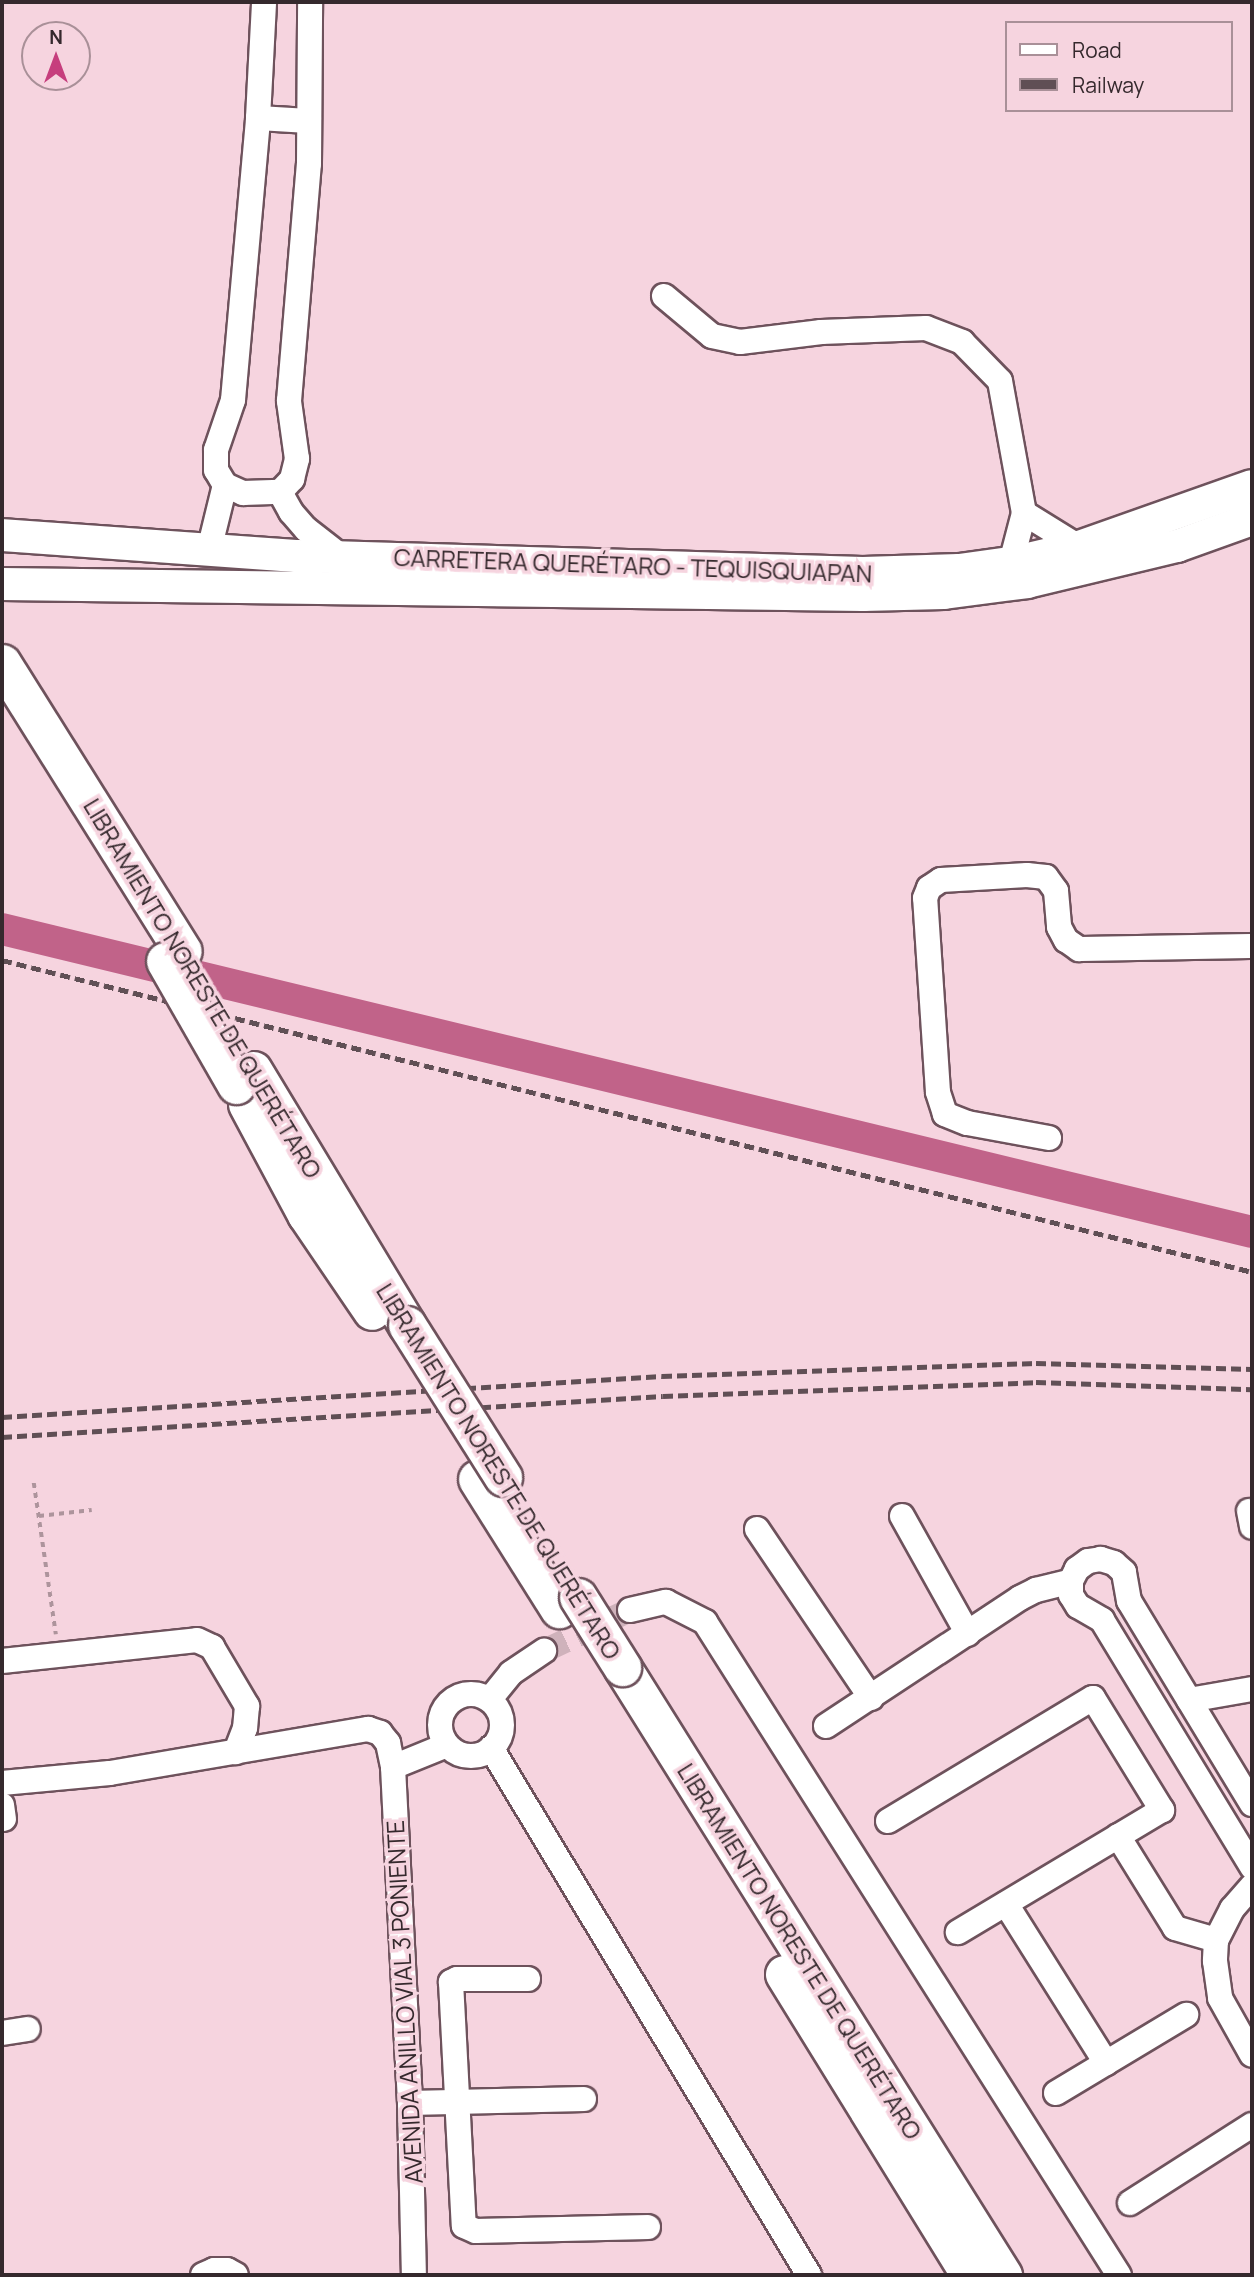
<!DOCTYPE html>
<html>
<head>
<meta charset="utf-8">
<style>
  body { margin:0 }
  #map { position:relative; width:1254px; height:2277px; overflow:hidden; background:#f6d4df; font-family:Manrope,sans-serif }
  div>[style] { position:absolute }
  .river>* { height:32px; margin:-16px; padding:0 16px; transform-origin:16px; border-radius:16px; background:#c16389 }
  .minor-tunnel>* { height:24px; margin-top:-12px; transform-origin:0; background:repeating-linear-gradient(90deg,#cfb2bb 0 24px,transparent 0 36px) }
  .path>* { height:3.5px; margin-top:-1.75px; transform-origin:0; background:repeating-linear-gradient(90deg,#ad949c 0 5px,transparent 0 10px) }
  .roads { filter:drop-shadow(2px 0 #6e525c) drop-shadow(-2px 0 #6e525c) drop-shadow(0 2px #6e525c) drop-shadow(0 -2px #6e525c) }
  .minor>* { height:24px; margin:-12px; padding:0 12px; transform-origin:12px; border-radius:12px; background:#fff }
  .minor>.ring { margin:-12px; padding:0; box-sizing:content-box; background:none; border:24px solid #fff; border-radius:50% }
  .major>* { height:32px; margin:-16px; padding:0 16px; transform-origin:16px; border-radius:16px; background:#fff }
  .highway>* { height:37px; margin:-18.5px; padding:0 18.5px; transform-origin:18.5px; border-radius:18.5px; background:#fff }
  .rail>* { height:5px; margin-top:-2.5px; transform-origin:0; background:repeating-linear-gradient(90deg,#604f55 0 10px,transparent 0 15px) }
  .bridges { filter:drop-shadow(2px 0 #6e525c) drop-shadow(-2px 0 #6e525c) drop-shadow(0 2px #6e525c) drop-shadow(0 -2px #6e525c) }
  .highway-bridge>* { height:37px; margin:-18.5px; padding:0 18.5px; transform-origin:18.5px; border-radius:18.5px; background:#fff }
  span { translate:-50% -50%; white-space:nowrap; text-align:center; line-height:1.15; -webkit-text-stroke:7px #f6d4df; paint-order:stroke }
  .street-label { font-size:24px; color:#35292d }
  .frame { position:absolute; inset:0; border:4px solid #35292d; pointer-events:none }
  .legend { position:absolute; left:1005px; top:21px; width:228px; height:91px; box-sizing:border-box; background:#f6d4df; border:2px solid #a99098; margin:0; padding:9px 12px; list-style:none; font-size:21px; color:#35292d }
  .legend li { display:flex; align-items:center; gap:14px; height:35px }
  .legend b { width:35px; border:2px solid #a99098 }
  .north { position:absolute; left:21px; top:21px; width:70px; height:70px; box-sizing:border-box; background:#f6d4df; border:2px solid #a99098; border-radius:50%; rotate:0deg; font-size:19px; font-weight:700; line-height:28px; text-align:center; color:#35292d }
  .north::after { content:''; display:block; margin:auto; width:24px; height:32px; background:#c63e7d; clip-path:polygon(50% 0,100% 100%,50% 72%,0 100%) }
</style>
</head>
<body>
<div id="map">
  <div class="river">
    <div style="left:2px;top:929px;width:1286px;rotate:13.63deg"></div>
  </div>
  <div class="minor-tunnel">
    <div style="left:544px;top:1651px;width:95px;rotate:-25.5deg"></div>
  </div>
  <div class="path">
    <div style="left:34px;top:1483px;width:153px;rotate:81.7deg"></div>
    <div style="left:39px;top:1516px;width:53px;rotate:-6.5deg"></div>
  </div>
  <div class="roads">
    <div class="minor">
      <div style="left:258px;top:118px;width:51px;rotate:3.4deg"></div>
      <div style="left:664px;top:296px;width:62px;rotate:39.8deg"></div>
      <div style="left:712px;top:336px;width:29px;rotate:12deg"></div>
      <div style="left:740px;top:342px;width:82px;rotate:-7deg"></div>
      <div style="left:821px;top:332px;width:105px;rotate:-2.2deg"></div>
      <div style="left:926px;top:328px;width:39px;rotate:21deg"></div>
      <div style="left:962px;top:342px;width:54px;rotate:45.7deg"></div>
      <div style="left:1000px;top:381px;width:134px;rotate:79.7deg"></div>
      <div style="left:1024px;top:513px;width:52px;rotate:104.6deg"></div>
      <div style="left:225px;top:485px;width:20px;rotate:24deg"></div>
      <div style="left:243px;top:493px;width:37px;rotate:-2deg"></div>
      <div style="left:280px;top:492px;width:18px;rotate:-47deg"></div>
      <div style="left:292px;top:479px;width:21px;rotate:-76deg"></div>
      <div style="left:297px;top:459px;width:59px;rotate:-97.9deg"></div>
      <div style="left:289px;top:401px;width:238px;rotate:-85.2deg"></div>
      <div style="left:309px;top:164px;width:162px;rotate:-89.6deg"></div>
      <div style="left:280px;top:492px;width:23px;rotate:61deg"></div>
      <div style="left:291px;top:512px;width:23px;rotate:49deg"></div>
      <div style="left:306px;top:529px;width:46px;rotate:37.9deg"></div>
      <div style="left:1024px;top:513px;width:65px;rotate:31.7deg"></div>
      <div style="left:209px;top:550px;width:67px;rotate:-76.2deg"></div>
      <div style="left:225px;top:485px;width:17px;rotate:-121deg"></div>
      <div style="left:216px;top:470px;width:20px;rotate:-90deg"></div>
      <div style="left:216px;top:450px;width:53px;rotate:-71.2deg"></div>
      <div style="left:233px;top:400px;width:283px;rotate:-84.9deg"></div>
      <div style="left:258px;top:118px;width:116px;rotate:-87deg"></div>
      <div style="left:1049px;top:1138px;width:83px;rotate:-169.6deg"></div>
      <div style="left:967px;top:1123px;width:24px;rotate:-158deg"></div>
      <div style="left:945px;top:1114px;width:23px;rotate:-108deg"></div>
      <div style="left:938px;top:1092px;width:194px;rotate:-93.8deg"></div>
      <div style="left:925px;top:898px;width:11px;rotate:-68deg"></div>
      <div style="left:929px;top:888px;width:14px;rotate:-34deg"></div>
      <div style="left:941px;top:880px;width:86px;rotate:-3.3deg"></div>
      <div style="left:1027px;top:875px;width:19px;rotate:6deg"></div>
      <div style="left:1046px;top:877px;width:17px;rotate:54deg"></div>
      <div style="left:1056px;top:891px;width:36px;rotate:85deg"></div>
      <div style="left:1059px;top:927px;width:15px;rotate:62deg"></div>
      <div style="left:1066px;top:940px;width:16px;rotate:35deg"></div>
      <div style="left:1079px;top:949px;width:173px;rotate:-1deg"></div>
      <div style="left:1249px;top:1511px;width:16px;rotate:79deg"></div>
      <div style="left:902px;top:1516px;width:135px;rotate:60.8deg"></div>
      <div style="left:757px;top:1529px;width:204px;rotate:56deg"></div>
      <div style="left:630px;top:1610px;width:37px;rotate:-13deg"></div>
      <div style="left:666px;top:1602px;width:44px;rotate:27.1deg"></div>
      <div style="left:705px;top:1622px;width:773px;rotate:57.63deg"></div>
      <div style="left:2px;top:1661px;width:196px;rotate:-6.1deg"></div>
      <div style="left:197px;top:1640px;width:17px;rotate:25deg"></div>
      <div style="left:212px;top:1647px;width:69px;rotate:59.3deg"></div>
      <div style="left:247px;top:1706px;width:22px;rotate:95deg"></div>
      <div style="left:245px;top:1728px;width:26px;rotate:111deg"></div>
      <div class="ring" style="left:440px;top:1694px;width:38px;height:38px"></div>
      <div style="left:490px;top:1699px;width:33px;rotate:-51deg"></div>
      <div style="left:511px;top:1673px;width:40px;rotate:-34deg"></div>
      <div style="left:1189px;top:1700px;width:64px;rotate:-9.9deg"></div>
      <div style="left:826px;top:1726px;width:232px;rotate:-33.4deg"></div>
      <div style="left:1020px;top:1598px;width:18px;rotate:-27deg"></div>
      <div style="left:1036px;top:1590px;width:36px;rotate:-14deg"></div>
      <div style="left:491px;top:1748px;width:616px;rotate:58.89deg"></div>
      <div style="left:393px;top:1767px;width:58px;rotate:-22.2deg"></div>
      <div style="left:2px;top:1783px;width:108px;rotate:-5.3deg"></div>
      <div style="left:110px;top:1773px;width:262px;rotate:-9.7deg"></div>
      <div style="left:368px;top:1729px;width:13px;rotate:18deg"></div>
      <div style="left:380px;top:1733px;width:13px;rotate:51deg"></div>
      <div style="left:388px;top:1743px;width:25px;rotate:78deg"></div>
      <div style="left:393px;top:1767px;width:336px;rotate:87.1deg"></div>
      <div style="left:410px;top:2103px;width:172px;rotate:88.7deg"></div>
      <div style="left:1252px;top:1804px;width:237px;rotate:-121.2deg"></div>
      <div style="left:1129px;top:1601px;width:29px;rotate:-100deg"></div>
      <div style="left:1124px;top:1572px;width:13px;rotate:-138deg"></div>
      <div style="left:1114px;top:1563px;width:14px;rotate:-163deg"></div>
      <div style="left:1101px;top:1559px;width:13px;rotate:171deg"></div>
      <div style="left:1088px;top:1561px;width:14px;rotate:144deg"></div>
      <div style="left:1077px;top:1569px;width:13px;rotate:117deg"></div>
      <div style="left:1071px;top:1581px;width:14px;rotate:90deg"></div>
      <div style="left:1071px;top:1595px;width:13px;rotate:58deg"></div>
      <div style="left:1078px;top:1606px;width:28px;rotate:30deg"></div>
      <div style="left:1102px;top:1620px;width:289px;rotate:58.7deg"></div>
      <div style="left:2px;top:1805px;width:14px;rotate:82deg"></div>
      <div style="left:888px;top:1821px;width:239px;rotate:-31deg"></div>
      <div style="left:1093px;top:1698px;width:132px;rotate:58.4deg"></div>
      <div style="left:1162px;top:1810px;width:238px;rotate:149.1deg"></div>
      <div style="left:1118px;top:1836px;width:108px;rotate:58.2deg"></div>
      <div style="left:1175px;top:1928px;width:43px;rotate:16.3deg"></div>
      <div style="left:1252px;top:1886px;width:30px;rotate:131deg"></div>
      <div style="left:1232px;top:1909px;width:35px;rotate:117deg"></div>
      <div style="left:1216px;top:1940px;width:21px;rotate:93deg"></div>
      <div style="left:1215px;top:1961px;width:37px;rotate:82deg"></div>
      <div style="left:1220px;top:1998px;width:65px;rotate:60.7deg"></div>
      <div style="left:1006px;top:1904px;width:188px;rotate:57.8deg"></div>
      <div style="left:528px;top:1979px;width:71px;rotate:180deg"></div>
      <div style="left:457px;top:1979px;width:7px;rotate:153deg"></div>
      <div style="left:451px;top:1982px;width:244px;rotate:87deg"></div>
      <div style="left:464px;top:2226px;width:13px;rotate:23deg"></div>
      <div style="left:476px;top:2231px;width:172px;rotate:-1.3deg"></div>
      <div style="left:2px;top:2033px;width:26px;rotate:-9deg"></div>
      <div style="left:1056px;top:2093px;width:152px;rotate:-31deg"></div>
      <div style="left:410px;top:2103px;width:174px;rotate:-1.3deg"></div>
      <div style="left:1130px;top:2203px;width:145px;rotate:-32.6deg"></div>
      <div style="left:203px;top:2275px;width:12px;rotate:-24deg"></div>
      <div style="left:214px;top:2270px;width:13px"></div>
      <div style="left:227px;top:2270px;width:10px;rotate:29deg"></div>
    </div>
    <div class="major">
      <div style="left:2px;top:535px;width:296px;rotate:4.1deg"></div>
      <div style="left:297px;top:556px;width:566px;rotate:1.72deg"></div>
      <div style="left:863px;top:573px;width:96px;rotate:-1.8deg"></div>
      <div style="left:959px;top:570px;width:52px;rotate:-7.7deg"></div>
      <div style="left:1011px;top:563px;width:70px;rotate:-13.2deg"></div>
      <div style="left:1079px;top:547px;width:183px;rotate:-19.4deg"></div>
      <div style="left:2px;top:584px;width:861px;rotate:0.73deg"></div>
      <div style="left:863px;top:595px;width:81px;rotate:-1.4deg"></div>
      <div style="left:944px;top:593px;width:84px;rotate:-7.5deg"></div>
      <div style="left:1027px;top:582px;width:154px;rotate:-13.5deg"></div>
      <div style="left:1177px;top:546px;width:80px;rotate:-19.8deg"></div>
    </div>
    <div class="highway">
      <div style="left:2px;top:663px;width:340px;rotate:57.9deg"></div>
      <div style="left:253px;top:1070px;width:298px;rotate:58.9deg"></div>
      <div style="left:247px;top:1104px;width:125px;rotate:61.8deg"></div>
      <div style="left:306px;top:1214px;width:117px;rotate:55.8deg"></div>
      <div style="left:477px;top:1479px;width:154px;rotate:57.8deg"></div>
      <div style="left:622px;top:1667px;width:718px;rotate:57.93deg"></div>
      <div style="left:784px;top:1974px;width:354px;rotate:58.3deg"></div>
    </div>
  </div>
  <div class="rail">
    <div style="left:2px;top:960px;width:1288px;rotate:14.01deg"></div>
    <div style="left:2px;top:1417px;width:661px;rotate:-3.55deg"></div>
    <div style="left:662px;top:1376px;width:374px;rotate:-2deg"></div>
    <div style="left:1036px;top:1363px;width:216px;rotate:1.6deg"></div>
    <div style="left:2px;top:1437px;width:662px;rotate:-3.55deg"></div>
    <div style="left:663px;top:1396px;width:373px;rotate:-2.1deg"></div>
    <div style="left:1036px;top:1382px;width:216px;rotate:1.9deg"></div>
  </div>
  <div class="bridges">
    <div class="highway-bridge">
      <div style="left:165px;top:961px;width:143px;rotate:60.2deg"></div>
      <div style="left:407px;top:1325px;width:180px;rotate:57.7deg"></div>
      <div style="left:578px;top:1597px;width:83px;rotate:57.8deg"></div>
    </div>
  </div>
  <div class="street-label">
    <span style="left:633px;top:565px;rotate:2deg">CARRETERA QUERÉTARO - TEQUISQUIAPAN</span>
    <span style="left:203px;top:988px;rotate:59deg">LIBRAMIENTO NORESTE DE QUERÉTARO</span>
    <span style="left:499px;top:1471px;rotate:58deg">LIBRAMIENTO NORESTE DE QUERÉTARO</span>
    <span style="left:800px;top:1951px;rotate:58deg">LIBRAMIENTO NORESTE DE QUERÉTARO</span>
    <span style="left:404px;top:2002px;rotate:-93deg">AVENIDA ANILLO VIAL 3 PONIENTE</span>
  </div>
  <div class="frame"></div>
  <ul class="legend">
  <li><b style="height:9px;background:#fff"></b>Road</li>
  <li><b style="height:9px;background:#604f55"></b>Railway</li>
  </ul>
  <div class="north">N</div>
</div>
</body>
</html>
